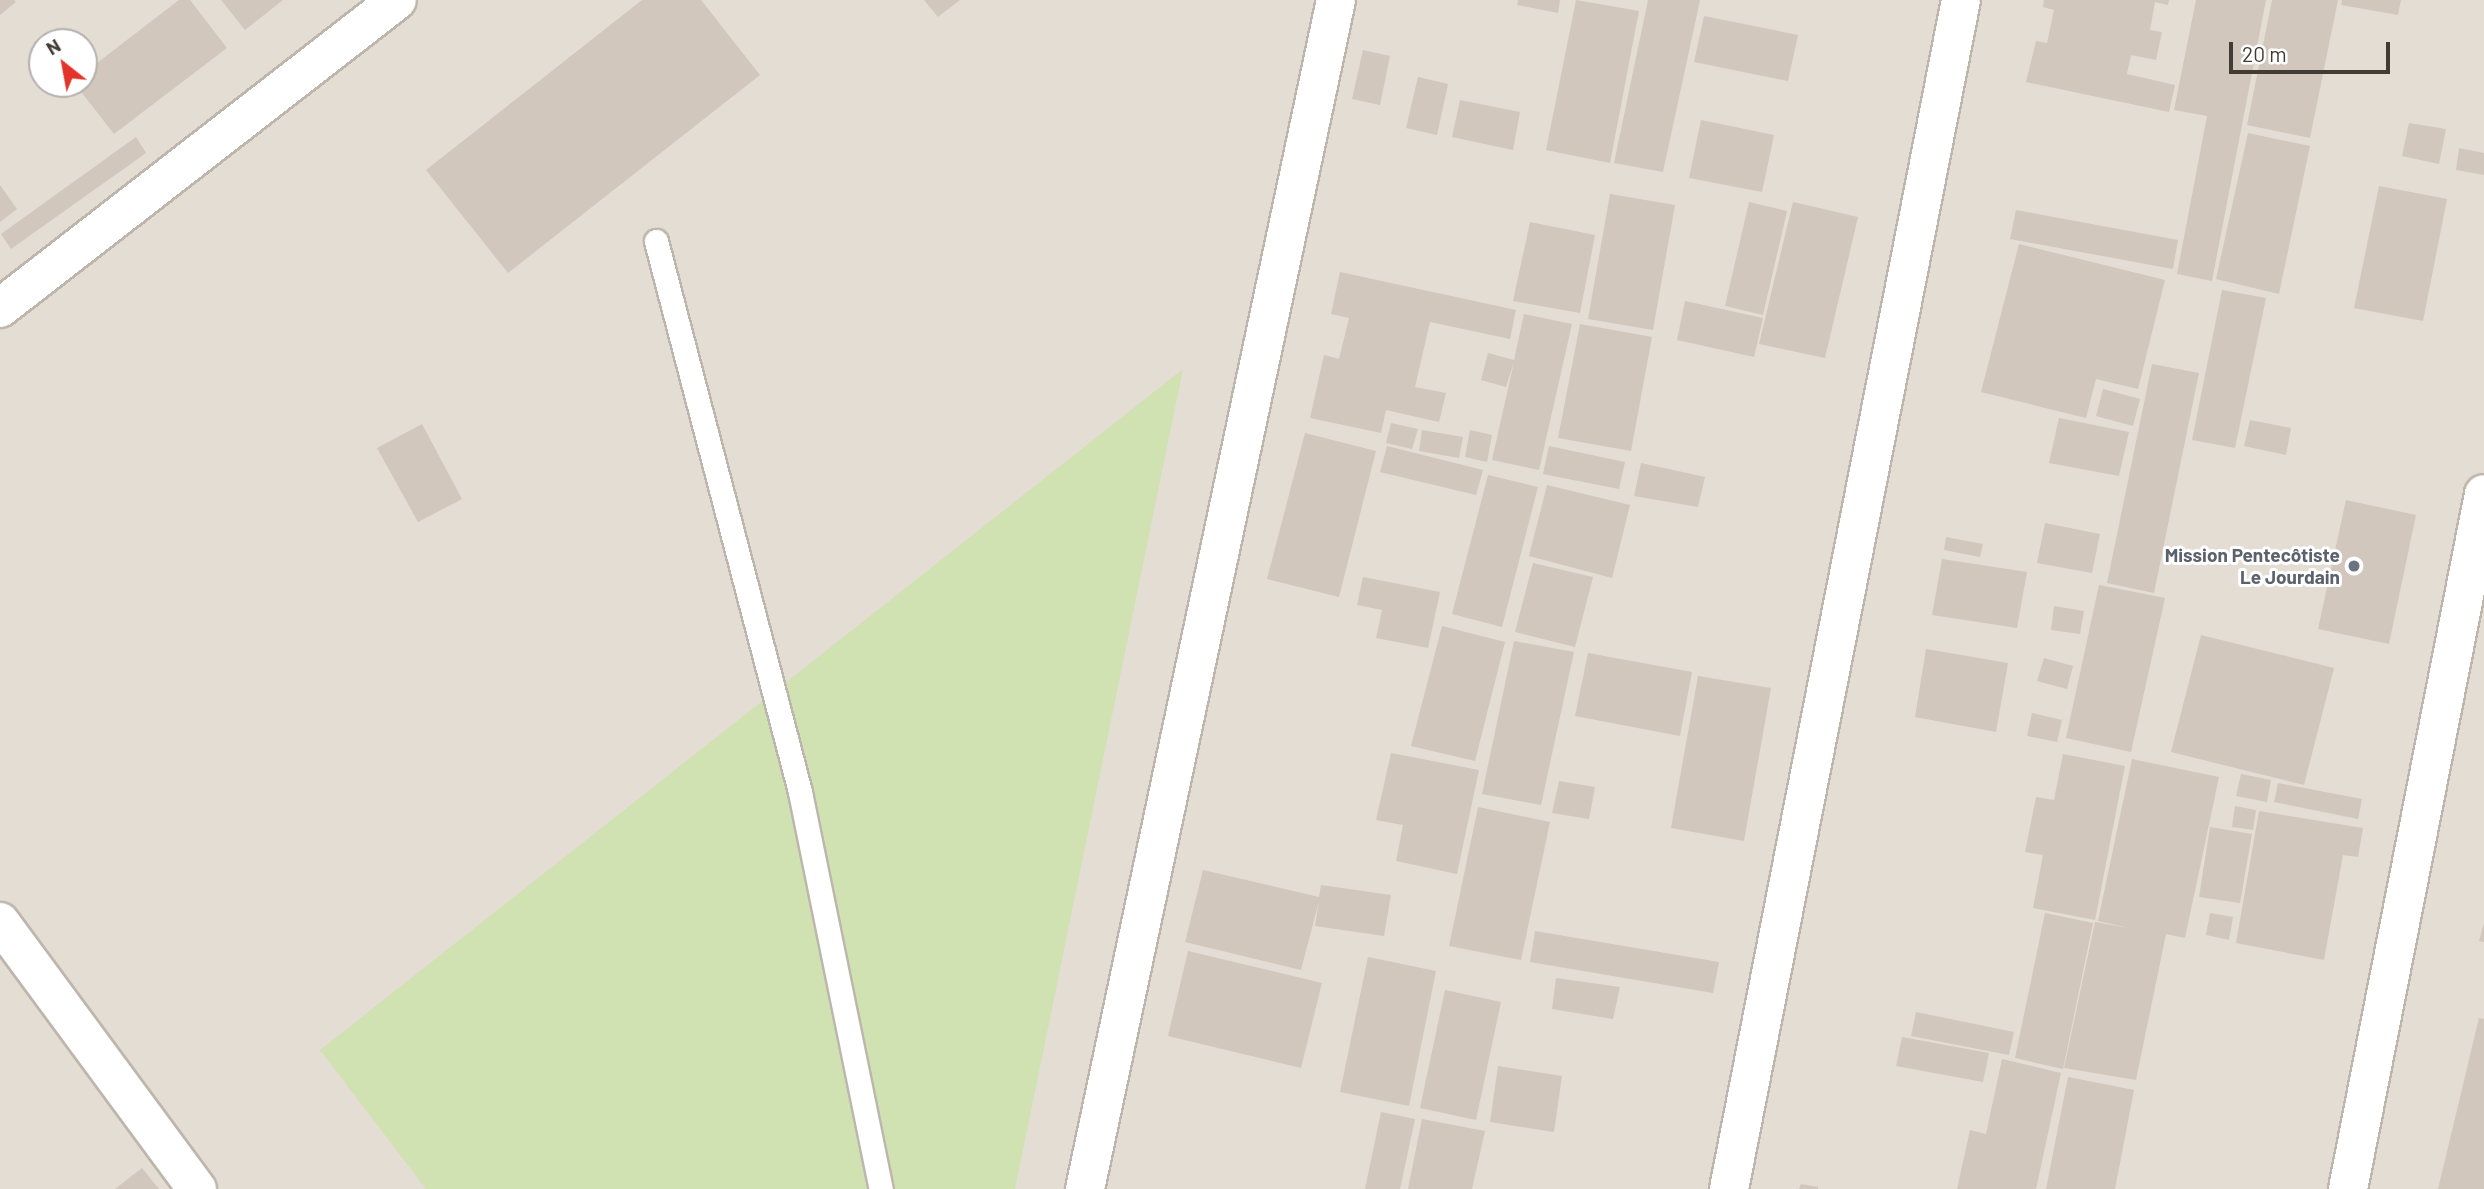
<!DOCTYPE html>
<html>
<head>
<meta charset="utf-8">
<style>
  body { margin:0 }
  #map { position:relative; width:2484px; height:1189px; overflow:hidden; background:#f1ece5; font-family:Barlow,sans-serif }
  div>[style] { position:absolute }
  .residential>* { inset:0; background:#e4ddd4 }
  .green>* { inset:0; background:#d0e1b2 }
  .building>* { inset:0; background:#d1c7bc }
  .roads { filter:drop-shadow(2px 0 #beb6ac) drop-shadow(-2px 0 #beb6ac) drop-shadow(0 2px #beb6ac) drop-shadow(0 -2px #beb6ac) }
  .lane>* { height:23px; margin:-11.5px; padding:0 11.5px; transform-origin:11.5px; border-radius:11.5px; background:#fff }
  .street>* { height:38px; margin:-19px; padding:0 19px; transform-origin:19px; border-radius:19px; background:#fff }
  .dots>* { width:19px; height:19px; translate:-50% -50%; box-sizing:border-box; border:4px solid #fff; border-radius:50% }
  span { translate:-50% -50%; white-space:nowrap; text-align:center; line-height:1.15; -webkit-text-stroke:6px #fff; paint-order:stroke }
  .worship-label { font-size:19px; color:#5b616d; font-weight:700 }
  .right { translate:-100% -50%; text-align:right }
  .north { position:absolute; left:28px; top:28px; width:70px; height:70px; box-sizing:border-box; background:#fff; border:2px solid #b3b1ae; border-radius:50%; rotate:329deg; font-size:19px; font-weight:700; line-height:28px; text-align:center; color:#423c35 }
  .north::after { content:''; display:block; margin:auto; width:24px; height:32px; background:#e3342a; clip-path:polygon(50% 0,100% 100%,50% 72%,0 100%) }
  .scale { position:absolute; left:2229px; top:42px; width:161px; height:32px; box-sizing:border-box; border:4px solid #423c35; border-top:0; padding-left:9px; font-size:21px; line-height:24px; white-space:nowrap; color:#423c35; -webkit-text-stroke:5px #fff; paint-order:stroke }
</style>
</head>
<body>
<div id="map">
  <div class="residential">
    <div style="clip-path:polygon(evenodd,0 0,2484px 0,2484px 1189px,0 1189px,0 0,42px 42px,84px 42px,84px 84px,42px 84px,42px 42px)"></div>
  </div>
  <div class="green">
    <div style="clip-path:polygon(1183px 369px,1015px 1189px,426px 1189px,320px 1050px)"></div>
  </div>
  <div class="building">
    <div style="clip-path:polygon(0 0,14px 0,16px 2px,0 15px)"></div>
    <div style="clip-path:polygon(179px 0,190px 0,227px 48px,114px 134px,75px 84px,84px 84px,84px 73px)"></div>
    <div style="clip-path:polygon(221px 0,283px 0,245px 30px)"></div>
    <div style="clip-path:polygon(642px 0,701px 0,760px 75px,508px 273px,426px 170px)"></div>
    <div style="clip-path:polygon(924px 0,960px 0,938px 17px)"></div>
    <div style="clip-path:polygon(1518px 0,1560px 0,1558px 13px,1517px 5px)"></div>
    <div style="clip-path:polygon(1576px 0,1639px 11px,1610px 163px,1546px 150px)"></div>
    <div style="clip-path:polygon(1648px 0,1700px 0,1663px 172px,1614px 163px)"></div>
    <div style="clip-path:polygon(2044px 0,2169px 0,2168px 5px,2155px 2px,2150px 30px,2162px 32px,2156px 60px,2131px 55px,2127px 74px,2175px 85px,2169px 112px,2026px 82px,2036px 41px,2047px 43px,2054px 10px,2043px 7px)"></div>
    <div style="clip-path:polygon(2196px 0,2266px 0,2212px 281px,2177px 274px,2207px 116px,2174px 110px)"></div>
    <div style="clip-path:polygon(2272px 0,2338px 0,2310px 138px,2247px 125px)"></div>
    <div style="clip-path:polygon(2342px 0,2401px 0,2398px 15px,2341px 5px)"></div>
    <div style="clip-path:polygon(1704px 16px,1798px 35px,1788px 81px,1694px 62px)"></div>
    <div style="clip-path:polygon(1363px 50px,1390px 56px,1380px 105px,1352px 99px)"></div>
    <div style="clip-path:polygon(1418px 77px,1448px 84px,1437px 135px,1406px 128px)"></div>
    <div style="clip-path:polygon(1460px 100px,1520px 112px,1513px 150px,1452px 137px)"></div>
    <div style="clip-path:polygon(1701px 120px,1774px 135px,1762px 192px,1689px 178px)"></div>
    <div style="clip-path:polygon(2409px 123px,2446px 129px,2439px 164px,2402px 156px)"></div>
    <div style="clip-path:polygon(2248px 133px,2310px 146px,2279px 294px,2216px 279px)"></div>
    <div style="clip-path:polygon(136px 137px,146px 153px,11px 249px,1px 234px)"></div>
    <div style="clip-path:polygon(2459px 148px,2484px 153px,2484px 175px,2456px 170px)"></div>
    <div style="clip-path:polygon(0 185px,17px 209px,0 222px)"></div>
    <div style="clip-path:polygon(2379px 186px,2447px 199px,2423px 321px,2354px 308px)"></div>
    <div style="clip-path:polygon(1610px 194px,1675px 205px,1653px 330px,1588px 319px)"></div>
    <div style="clip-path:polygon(1749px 202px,1787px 211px,1763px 315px,1725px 306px)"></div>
    <div style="clip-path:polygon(1793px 202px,1858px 217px,1825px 358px,1759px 344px)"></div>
    <div style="clip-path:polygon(2016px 210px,2178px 240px,2173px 269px,2010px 239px)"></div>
    <div style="clip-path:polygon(1530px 222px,1595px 235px,1580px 313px,1513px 301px)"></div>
    <div style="clip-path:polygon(2019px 244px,2165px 280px,2138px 389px,2096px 379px,2086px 418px,1981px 392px)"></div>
    <div style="clip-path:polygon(1340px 272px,1516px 310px,1510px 339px,1430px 322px,1415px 387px,1446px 393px,1439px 422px,1386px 410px,1381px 433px,1310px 418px,1324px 355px,1339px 359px,1349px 318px,1331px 314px)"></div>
    <div style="clip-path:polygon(2222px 290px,2266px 298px,2235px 448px,2192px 440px)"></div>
    <div style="clip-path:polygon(1685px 301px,1763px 318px,1754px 357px,1677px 340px)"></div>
    <div style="clip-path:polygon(1524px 314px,1572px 324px,1539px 470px,1492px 460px,1514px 362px,1506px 387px,1481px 380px,1488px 353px,1514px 360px)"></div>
    <div style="clip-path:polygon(1580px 324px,1652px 337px,1631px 451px,1558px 438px)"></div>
    <div style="clip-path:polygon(2152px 364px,2199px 373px,2154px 593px,2107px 583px)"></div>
    <div style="clip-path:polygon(2103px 389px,2140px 399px,2133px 426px,2096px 416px)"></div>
    <div style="clip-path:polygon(2059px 418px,2129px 432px,2119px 476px,2049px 463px)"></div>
    <div style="clip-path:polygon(2250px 420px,2291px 428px,2286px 455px,2244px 446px)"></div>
    <div style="clip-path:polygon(1391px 423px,1418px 429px,1412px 449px,1386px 443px)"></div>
    <div style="clip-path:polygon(422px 424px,462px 499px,418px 522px,377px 448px)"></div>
    <div style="clip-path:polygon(1422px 430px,1463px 437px,1459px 458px,1419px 451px)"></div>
    <div style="clip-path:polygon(1470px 430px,1492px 435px,1487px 462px,1465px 457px)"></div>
    <div style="clip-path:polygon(1305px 433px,1376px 451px,1339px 597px,1267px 579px)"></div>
    <div style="clip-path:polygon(1387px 446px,1483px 470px,1476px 495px,1380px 472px)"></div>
    <div style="clip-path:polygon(1549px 446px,1625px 462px,1619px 489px,1543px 474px)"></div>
    <div style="clip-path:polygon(1641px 463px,1705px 477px,1698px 507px,1634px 496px)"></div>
    <div style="clip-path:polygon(1488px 475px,1538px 487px,1502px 627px,1452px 614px)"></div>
    <div style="clip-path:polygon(1547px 485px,1630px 505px,1612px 578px,1529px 556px)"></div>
    <div style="clip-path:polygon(2346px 500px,2416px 515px,2389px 644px,2318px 629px)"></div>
    <div style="clip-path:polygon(2045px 523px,2100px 534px,2092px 573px,2037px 563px)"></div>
    <div style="clip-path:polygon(1946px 537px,1983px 544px,1980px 557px,1944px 550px)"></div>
    <div style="clip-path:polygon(1942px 559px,2027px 572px,2017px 628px,1932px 615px)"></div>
    <div style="clip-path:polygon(1533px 563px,1593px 577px,1575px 647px,1515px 632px)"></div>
    <div style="clip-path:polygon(1363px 577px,1440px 592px,1428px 648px,1376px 638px,1382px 610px,1357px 605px)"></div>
    <div style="clip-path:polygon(2099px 585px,2165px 598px,2131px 752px,2066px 738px)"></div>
    <div style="clip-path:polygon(2054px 606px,2084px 611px,2080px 634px,2051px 630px)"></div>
    <div style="clip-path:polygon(1442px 626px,1505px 642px,1475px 761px,1411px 746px)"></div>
    <div style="clip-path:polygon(2201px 635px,2334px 668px,2304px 785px,2171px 752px)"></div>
    <div style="clip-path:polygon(1514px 641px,1574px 652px,1541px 805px,1482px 794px)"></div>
    <div style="clip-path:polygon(1926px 649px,2008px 663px,1996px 732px,1915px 717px)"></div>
    <div style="clip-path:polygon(1588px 653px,1692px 672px,1680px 736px,1575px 716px)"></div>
    <div style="clip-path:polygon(2044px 658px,2073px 666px,2067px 689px,2037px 681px)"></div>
    <div style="clip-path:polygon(1698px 676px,1771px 688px,1744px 841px,1671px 828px)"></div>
    <div style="clip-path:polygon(2032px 713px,2062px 720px,2057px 742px,2027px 736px)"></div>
    <div style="clip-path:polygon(1391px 753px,1479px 770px,1457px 874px,1396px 861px,1403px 825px,1376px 820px)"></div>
    <div style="clip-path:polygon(2063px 754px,2125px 766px,2095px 920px,2033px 908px,2043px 855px,2025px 852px,2036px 797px,2054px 800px)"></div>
    <div style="clip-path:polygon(2132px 759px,2219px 777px,2185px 938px,2166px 934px,2136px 1080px,2064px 1068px,2095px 922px,2129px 928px,2098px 921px)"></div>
    <div style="clip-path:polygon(2241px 774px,2271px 780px,2267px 802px,2236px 796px)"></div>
    <div style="clip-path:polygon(1559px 781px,1595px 787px,1589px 819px,1552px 813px)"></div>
    <div style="clip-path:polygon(2278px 783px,2362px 799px,2358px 819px,2274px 802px)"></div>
    <div style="clip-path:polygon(2235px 806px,2256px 810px,2253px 830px,2232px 827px)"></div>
    <div style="clip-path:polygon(1478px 807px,1550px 822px,1521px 960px,1449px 946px)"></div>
    <div style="clip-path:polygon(2259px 811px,2363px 828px,2358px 857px,2343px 855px,2324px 960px,2236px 943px)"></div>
    <div style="clip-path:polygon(2210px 827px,2252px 834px,2240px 903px,2199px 897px)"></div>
    <div style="clip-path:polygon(1203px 870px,1319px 897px,1321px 885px,1391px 895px,1384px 936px,1315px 926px,1319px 901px,1301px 970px,1185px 942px)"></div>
    <div style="clip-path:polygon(2045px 913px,2093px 923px,2063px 1069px,2015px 1058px)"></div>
    <div style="clip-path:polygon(2210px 913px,2233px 917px,2229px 940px,2206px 935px)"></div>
    <div style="clip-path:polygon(2484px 923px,2484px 942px,2479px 941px)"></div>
    <div style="clip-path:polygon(1535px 931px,1719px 962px,1713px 993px,1530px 962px)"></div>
    <div style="clip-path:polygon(1188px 951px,1322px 983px,1301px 1068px,1168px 1036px)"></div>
    <div style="clip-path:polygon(1368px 957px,1436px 971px,1409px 1106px,1340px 1092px)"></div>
    <div style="clip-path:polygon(1556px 978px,1620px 987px,1613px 1019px,1552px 1009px)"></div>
    <div style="clip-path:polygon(1445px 990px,1501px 1002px,1476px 1120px,1420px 1108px)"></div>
    <div style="clip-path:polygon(1916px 1012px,2014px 1032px,2009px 1055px,1911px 1036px)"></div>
    <div style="clip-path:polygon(2479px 1018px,2484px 1019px,2484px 1189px,2438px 1189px)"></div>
    <div style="clip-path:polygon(1902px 1037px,1989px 1053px,1983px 1082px,1896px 1066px)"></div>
    <div style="clip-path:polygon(2002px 1059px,2061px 1073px,2036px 1189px,1957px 1189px,1970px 1130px,1986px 1134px)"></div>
    <div style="clip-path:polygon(1498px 1066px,1562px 1076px,1554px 1132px,1490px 1122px)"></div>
    <div style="clip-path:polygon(2068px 1077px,2134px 1090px,2115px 1189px,2046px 1189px)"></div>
    <div style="clip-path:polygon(1381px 1112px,1415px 1119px,1400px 1189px,1365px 1189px)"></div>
    <div style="clip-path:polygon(1422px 1119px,1485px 1131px,1472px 1189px,1408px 1189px)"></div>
    <div style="clip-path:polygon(142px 1168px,159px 1189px,115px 1189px)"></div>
    <div style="clip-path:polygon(1801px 1184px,1818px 1187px,1818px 1189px,1799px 1189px)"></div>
  </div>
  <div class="roads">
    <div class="lane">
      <div style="left:656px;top:241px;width:570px;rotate:75.35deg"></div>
      <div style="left:800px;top:792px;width:405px;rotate:78.5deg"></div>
    </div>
    <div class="street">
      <div style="left:0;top:308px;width:502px;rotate:-37.8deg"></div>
      <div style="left:0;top:922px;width:332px;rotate:53.6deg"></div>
      <div style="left:1085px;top:1189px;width:1215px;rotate:-78.08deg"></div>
      <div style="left:1729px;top:1189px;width:1211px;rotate:-78.96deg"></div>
      <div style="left:2348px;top:1189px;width:708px;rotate:-78.93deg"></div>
    </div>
  </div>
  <div class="dots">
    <div style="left:2354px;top:566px;background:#6b7280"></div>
  </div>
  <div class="worship-label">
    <span class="right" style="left:2340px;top:566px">Mission Pentecôtiste<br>Le Jourdain</span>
  </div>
  <div class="north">N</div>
  <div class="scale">20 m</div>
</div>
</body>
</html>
